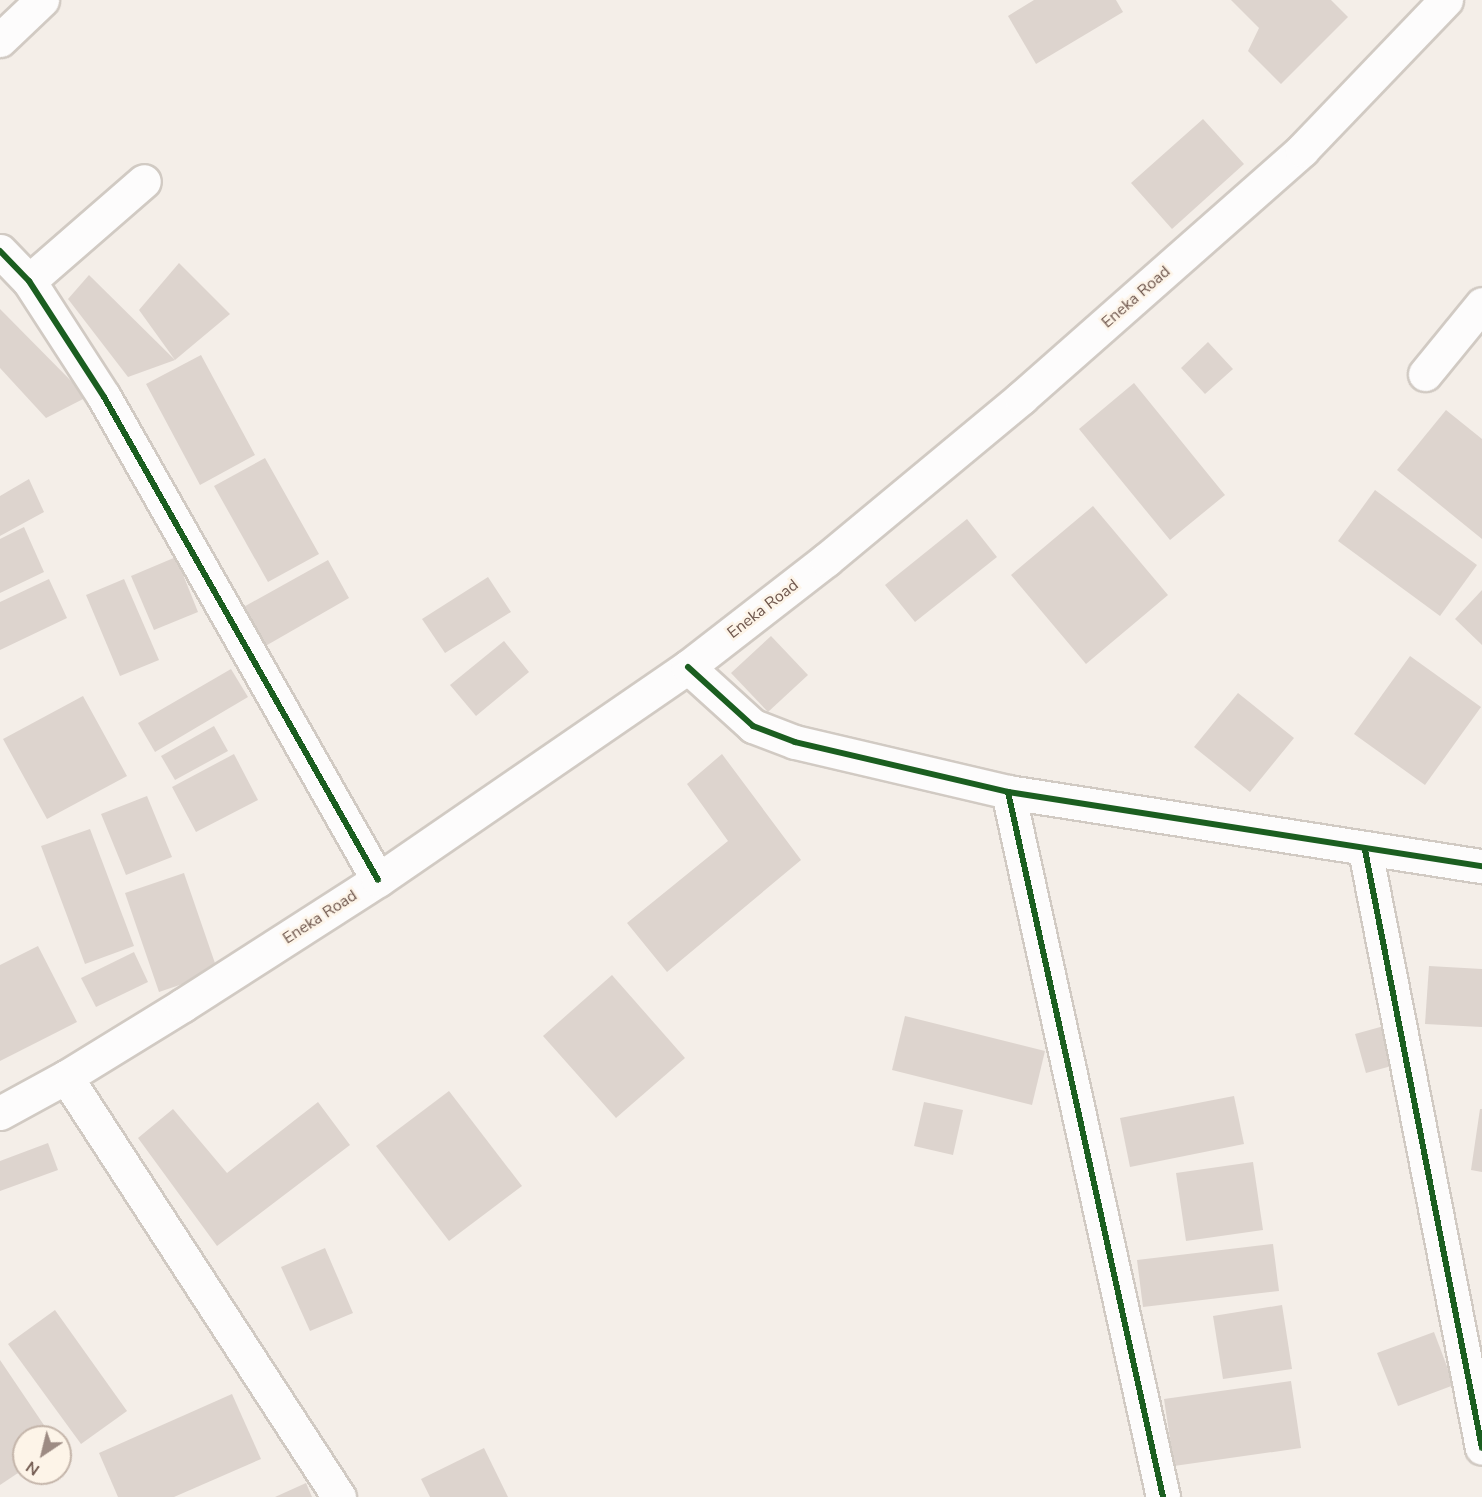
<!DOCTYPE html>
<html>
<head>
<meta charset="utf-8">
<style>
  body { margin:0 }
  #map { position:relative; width:1482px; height:1497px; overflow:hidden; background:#f4eee8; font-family:"Nunito Sans",sans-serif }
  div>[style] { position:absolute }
  .building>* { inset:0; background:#ddd4ce }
  .roads { filter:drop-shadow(2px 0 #d1cac3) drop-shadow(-2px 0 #d1cac3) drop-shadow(0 2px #d1cac3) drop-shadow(0 -2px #d1cac3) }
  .street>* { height:33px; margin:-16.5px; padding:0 16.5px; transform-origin:16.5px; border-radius:16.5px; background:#fdfcfc }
  .secondary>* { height:33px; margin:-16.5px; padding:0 16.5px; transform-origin:16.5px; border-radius:16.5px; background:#fdfcfc }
  .cycleway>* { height:6px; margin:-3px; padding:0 3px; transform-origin:3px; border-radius:3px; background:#1b5e20 }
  span { translate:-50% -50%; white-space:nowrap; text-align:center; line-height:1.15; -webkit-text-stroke:5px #fdf4e8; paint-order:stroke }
  .street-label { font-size:16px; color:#6e564c }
  .north { position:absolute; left:12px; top:1425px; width:60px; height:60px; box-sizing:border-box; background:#fdf4e8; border:2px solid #c4b5aa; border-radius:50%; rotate:215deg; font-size:16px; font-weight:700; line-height:24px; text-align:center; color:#6e564c }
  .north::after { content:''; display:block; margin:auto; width:21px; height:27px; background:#9d8b83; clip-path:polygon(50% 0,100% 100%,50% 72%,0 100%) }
</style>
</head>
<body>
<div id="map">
  <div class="building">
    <div style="clip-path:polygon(1034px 0,1116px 0,1123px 12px,1036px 64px,1008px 16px)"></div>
    <div style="clip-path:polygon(1231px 0,1331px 0,1348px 17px,1281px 84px,1248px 51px,1259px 28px)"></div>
    <div style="clip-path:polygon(1203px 119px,1244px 164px,1172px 229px,1131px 183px)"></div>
    <div style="clip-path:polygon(179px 263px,230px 314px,175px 360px,139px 310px)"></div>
    <div style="clip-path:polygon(89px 275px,175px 360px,128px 377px,68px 299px)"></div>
    <div style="clip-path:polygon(0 309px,87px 397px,46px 418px,0 368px)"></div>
    <div style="clip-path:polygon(1208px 342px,1233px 369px,1205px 394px,1181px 368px)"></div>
    <div style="clip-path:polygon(201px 355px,255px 455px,200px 485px,146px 384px)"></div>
    <div style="clip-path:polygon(1134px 383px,1225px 495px,1170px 540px,1079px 429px)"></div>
    <div style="clip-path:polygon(1446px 410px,1482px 439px,1482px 539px,1397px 470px)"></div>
    <div style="clip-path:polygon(265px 458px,319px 554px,268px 582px,214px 486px)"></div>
    <div style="clip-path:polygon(29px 479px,44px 512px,0 536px,0 496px)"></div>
    <div style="clip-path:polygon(1375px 490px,1477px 565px,1440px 616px,1338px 541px)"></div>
    <div style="clip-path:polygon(1093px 506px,1168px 595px,1086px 664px,1011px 575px)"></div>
    <div style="clip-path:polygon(967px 519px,997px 557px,915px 622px,885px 585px)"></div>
    <div style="clip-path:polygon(24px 527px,44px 572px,0 593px,0 539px)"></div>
    <div style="clip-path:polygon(176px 557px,198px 612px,154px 630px,131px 576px)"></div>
    <div style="clip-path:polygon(328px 560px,349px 598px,262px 648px,240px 609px)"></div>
    <div style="clip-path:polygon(488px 577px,511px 612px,445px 653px,422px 619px)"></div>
    <div style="clip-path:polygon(49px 579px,67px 618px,0 650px,0 602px)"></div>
    <div style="clip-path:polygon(124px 579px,159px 660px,120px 676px,86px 595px)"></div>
    <div style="clip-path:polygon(1482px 590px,1482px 645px,1455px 619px)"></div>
    <div style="clip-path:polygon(771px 636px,808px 675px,768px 712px,731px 673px)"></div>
    <div style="clip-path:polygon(504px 641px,529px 672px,476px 716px,450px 685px)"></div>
    <div style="clip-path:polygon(1410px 656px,1481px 707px,1425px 785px,1354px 734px)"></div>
    <div style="clip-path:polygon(231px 669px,248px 697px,155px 752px,138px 723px)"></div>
    <div style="clip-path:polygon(1238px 693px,1294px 738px,1250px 792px,1194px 747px)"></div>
    <div style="clip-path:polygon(83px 696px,127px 776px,47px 819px,3px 739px)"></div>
    <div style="clip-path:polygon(214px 726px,228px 751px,175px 780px,161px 756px)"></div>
    <div style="clip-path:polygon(234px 754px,258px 800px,196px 832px,172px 787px)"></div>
    <div style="clip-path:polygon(722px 754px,801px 860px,667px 972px,627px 923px,728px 841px,687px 784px)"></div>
    <div style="clip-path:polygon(147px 796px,172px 857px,126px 875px,101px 814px)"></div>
    <div style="clip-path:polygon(90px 829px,134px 946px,85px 964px,41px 846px)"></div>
    <div style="clip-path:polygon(184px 873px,218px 972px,159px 992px,125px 893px)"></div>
    <div style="clip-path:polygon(38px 946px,77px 1022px,0 1061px,0 965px)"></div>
    <div style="clip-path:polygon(134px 952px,148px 982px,96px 1007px,81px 978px)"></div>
    <div style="clip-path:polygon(1429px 966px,1482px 969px,1482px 1027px,1425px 1024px)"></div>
    <div style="clip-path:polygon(612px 975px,685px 1058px,616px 1118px,543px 1036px)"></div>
    <div style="clip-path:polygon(905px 1016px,1045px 1051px,1032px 1105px,892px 1070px)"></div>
    <div style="clip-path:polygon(1384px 1026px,1395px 1065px,1366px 1073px,1355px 1034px)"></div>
    <div style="clip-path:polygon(449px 1091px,522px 1186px,449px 1241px,376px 1146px)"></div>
    <div style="clip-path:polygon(1234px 1096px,1244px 1144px,1130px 1167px,1120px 1118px)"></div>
    <div style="clip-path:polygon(318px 1102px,350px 1145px,217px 1246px,138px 1138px,173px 1109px,227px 1173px)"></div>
    <div style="clip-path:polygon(924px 1102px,963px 1110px,953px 1155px,914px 1146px)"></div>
    <div style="clip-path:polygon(1480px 1109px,1482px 1109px,1482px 1172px,1471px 1170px)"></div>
    <div style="clip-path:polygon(48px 1143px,58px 1170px,0 1191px,0 1161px)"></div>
    <div style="clip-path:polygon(1253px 1162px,1263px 1230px,1186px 1241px,1176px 1173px)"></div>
    <div style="clip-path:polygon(1273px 1244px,1279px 1291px,1143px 1307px,1137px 1260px)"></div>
    <div style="clip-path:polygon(325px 1248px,353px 1313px,310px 1331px,281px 1267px)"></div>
    <div style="clip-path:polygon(1282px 1305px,1292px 1369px,1223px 1379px,1213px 1316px)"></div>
    <div style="clip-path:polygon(55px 1310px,127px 1411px,81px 1444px,8px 1344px)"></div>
    <div style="clip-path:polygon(1434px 1332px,1454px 1385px,1398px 1406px,1377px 1353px)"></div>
    <div style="clip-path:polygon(0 1360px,52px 1437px,24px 1437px,24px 1469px,0 1485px)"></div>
    <div style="clip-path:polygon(1291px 1381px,1301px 1448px,1174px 1466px,1164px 1399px)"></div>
    <div style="clip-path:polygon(232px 1394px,261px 1459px,174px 1497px,118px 1497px,99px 1453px)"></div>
    <div style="clip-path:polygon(484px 1448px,508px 1497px,430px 1497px,421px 1479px)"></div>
    <div style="clip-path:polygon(306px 1483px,312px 1497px,275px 1497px)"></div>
  </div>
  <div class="roads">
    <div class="street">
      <div style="left:0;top:40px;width:58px;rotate:-43.6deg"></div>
      <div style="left:0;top:251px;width:42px;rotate:46deg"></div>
      <div style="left:29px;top:281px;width:138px;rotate:57.1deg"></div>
      <div style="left:104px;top:397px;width:555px;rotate:60.43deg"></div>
      <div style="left:29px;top:281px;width:152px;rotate:-41deg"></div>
      <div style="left:1425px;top:374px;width:90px;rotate:-50.8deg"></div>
      <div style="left:688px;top:667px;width:88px;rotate:42.2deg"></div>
      <div style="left:753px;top:726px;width:45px;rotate:20.9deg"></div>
      <div style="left:795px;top:742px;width:219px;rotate:13.2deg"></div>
      <div style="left:1008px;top:792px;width:480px;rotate:8.9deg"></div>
      <div style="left:1008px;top:792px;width:722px;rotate:77.6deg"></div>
      <div style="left:1365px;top:850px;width:609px;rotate:78.93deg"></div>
      <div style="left:66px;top:1077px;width:501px;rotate:56.98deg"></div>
    </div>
    <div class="secondary">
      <div style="left:0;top:1113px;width:75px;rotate:-28.6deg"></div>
      <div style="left:66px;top:1077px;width:137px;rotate:-31.6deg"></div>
      <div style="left:183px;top:1005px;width:232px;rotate:-32.7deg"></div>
      <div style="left:378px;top:880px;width:376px;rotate:-34.5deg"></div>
      <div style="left:688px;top:667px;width:175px;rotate:-37.8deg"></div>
      <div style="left:826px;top:560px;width:254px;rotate:-39.7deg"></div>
      <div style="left:1021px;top:398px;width:375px;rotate:-41.4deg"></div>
      <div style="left:1302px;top:150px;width:208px;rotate:-46.2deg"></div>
    </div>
  </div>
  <div class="cycleway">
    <div style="left:0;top:251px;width:42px;rotate:46deg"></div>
    <div style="left:29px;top:281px;width:138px;rotate:57.1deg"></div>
    <div style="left:104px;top:397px;width:555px;rotate:60.43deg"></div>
    <div style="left:688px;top:667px;width:88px;rotate:42.2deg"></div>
    <div style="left:753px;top:726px;width:45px;rotate:20.9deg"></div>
    <div style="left:795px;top:742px;width:219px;rotate:13.2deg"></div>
    <div style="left:1008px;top:792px;width:480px;rotate:8.9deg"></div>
    <div style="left:1008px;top:792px;width:722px;rotate:77.6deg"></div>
    <div style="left:1365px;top:850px;width:609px;rotate:78.93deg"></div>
  </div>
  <div class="street-label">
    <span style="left:1136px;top:297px;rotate:-41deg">Eneka Road</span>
    <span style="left:763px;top:609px;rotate:-38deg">Eneka Road</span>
    <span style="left:320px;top:917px;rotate:-33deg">Eneka Road</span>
  </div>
  <div class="north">N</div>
</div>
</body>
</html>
